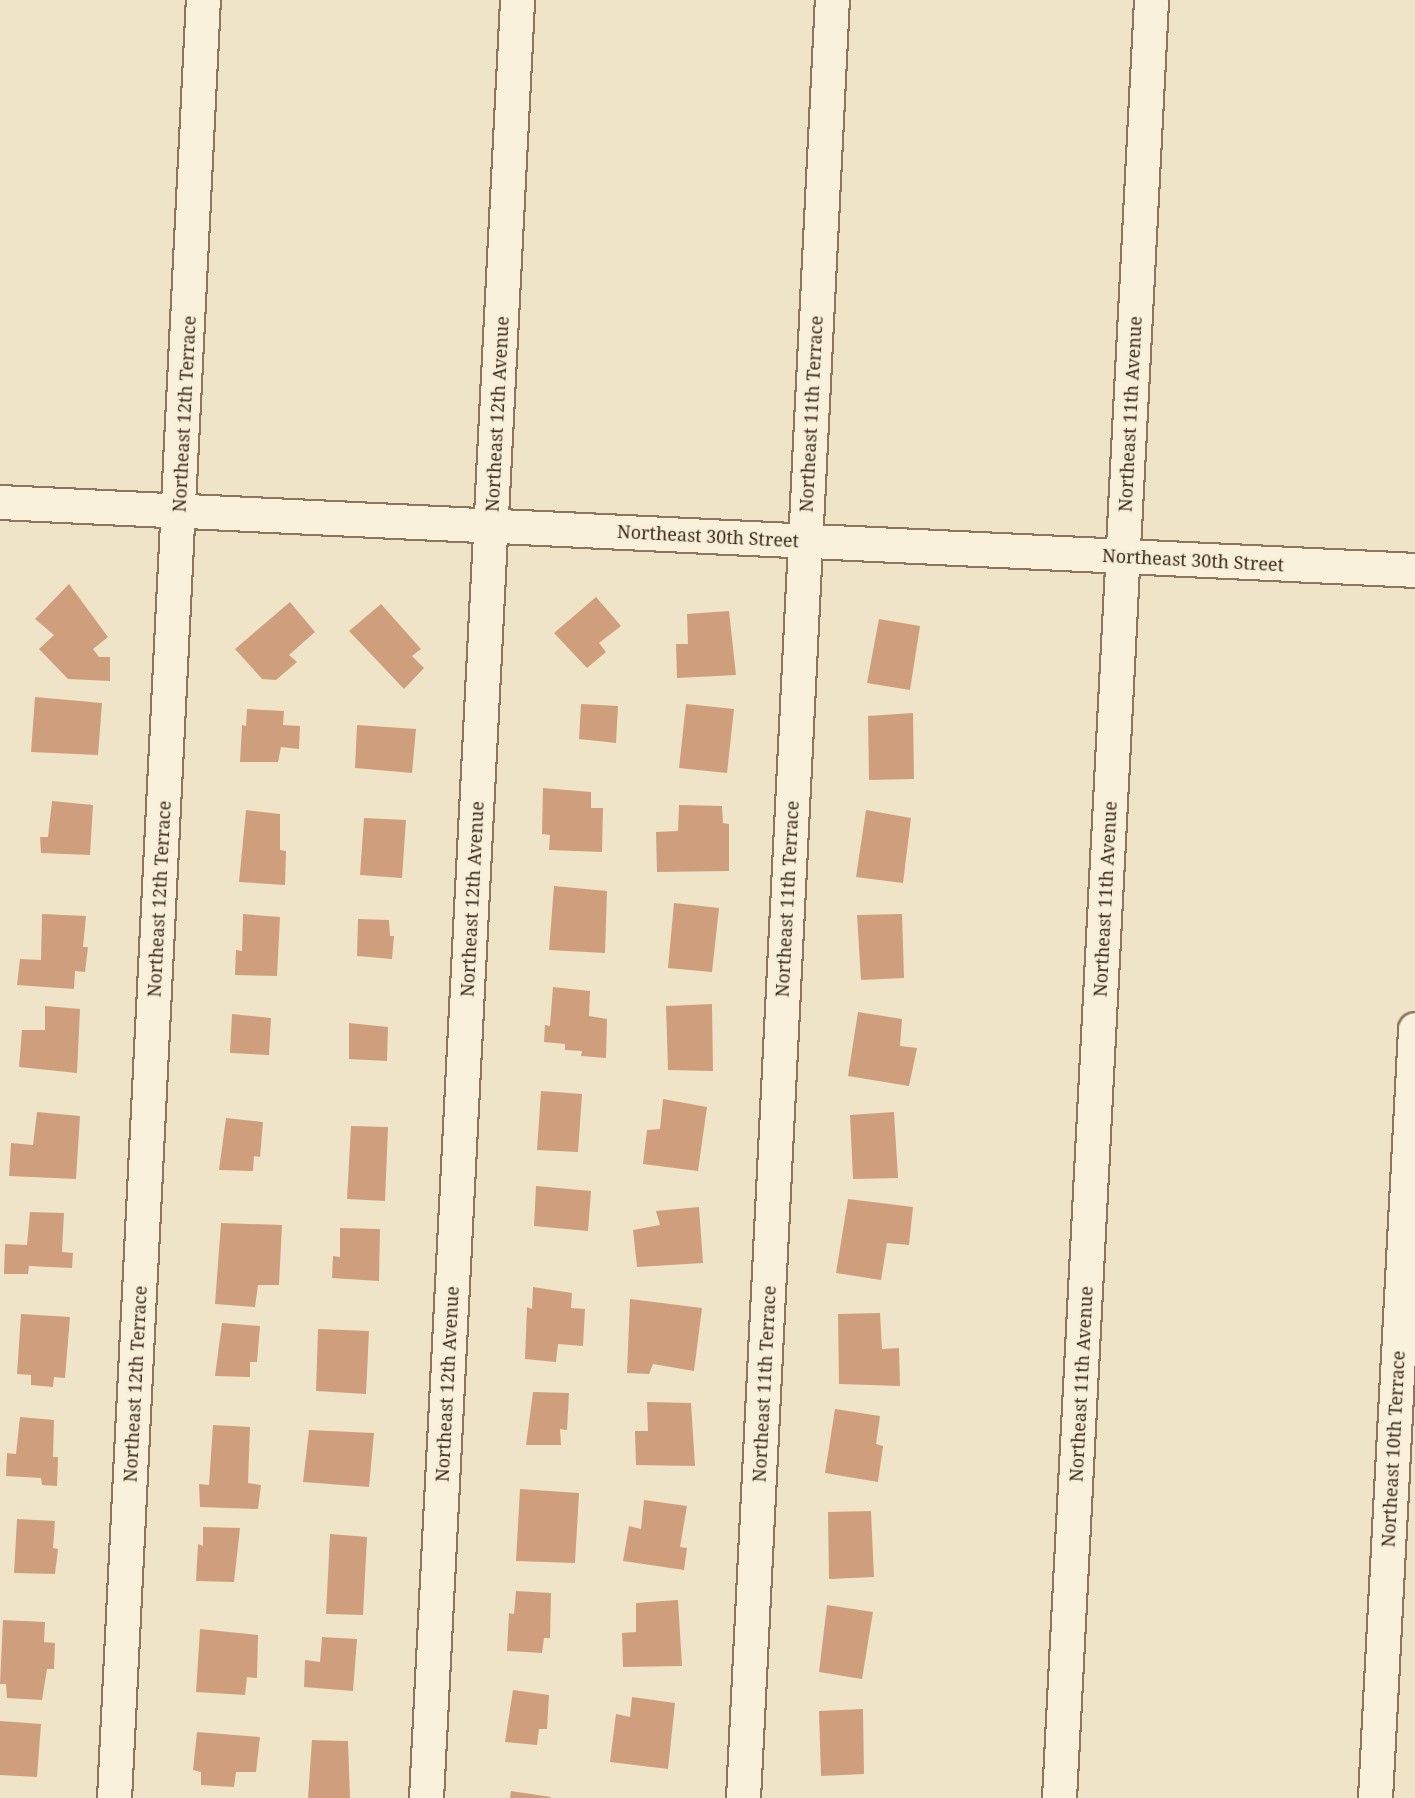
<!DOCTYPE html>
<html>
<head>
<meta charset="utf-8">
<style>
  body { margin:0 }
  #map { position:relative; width:1415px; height:1798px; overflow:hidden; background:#f0e4c8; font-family:"Noto Serif",serif }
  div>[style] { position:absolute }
  .building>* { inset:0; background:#cf9f7d }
  .roads { filter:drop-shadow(2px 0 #8d765c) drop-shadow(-2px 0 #8d765c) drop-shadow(0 2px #8d765c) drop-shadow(0 -2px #8d765c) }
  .minor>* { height:33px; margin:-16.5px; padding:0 16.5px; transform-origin:16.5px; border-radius:16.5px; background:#faf1dc }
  span { translate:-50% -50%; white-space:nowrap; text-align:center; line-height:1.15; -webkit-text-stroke:4.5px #f7eed8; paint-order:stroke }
  .street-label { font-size:18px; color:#3d2e20 }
</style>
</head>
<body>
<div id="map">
  <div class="building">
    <div style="clip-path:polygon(69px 584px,108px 637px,93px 649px,99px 657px,110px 657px,110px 681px,68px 679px,39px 649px,54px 635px,35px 619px)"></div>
    <div style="clip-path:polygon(596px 597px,621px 626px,599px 643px,606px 652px,587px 668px,554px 633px)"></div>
    <div style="clip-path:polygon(290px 602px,315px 632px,289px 655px,297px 662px,276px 680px,262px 679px,235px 649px)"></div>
    <div style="clip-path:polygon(381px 604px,421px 649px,412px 656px,424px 668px,404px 689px,349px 631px)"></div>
    <div style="clip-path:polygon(729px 611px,736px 675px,677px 678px,676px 644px,688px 644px,687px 614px)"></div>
    <div style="clip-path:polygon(879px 619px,920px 626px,910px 690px,867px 683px)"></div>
    <div style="clip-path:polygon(35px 697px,102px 703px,98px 755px,31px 752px)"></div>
    <div style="clip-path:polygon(581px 704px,618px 706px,616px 743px,579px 739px)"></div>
    <div style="clip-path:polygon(686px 704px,734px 709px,727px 773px,679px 768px)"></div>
    <div style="clip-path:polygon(247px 709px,284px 711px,283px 725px,300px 726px,299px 749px,281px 747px,278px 762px,240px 762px,242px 725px,246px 726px)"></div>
    <div style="clip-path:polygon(913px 713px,914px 779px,869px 780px,868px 716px)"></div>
    <div style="clip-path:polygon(357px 725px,416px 729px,412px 773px,355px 768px)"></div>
    <div style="clip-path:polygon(543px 788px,591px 792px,591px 808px,603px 808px,602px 852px,549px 850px,550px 835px,542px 834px)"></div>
    <div style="clip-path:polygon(52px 801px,93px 805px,90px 855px,41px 853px,40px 837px,48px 837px)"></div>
    <div style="clip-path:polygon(679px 805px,722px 806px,723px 823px,729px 824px,729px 871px,657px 872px,656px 832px,678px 831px)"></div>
    <div style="clip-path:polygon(246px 810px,280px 814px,280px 850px,286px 851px,285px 885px,239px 882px)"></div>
    <div style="clip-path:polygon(866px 810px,911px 818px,903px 883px,856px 877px)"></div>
    <div style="clip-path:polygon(364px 818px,406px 820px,402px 878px,360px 875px)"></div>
    <div style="clip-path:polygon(554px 886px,607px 891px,605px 953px,549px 950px)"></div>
    <div style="clip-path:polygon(674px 903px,719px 908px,712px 972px,668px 968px)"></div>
    <div style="clip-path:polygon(42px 914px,86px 916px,83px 947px,88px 947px,85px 972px,75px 971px,74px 989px,17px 985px,20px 959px,41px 960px)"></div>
    <div style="clip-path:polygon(243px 914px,280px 917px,277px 976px,235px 975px,236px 950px,242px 951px)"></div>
    <div style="clip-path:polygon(902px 914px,904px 978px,861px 980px,857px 915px)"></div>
    <div style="clip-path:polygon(358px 919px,389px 920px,390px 936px,394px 936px,392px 959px,357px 956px)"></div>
    <div style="clip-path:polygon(553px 987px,590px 991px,589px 1016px,607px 1019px,606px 1058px,581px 1056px,582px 1051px,565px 1050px,565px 1044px,544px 1042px,545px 1025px,550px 1026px)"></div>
    <div style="clip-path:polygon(712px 1004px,713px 1071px,668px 1070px,666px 1006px)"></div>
    <div style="clip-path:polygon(45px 1006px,80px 1009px,77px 1073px,19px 1067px,22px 1030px,45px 1030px)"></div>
    <div style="clip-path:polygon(858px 1012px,902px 1019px,900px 1046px,917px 1048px,909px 1086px,848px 1076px)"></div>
    <div style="clip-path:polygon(232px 1014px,271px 1018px,269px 1055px,230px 1053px)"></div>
    <div style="clip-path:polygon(349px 1023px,388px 1027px,387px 1061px,349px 1059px)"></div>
    <div style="clip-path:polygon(541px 1091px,582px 1094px,578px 1152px,537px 1150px)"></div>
    <div style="clip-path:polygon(663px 1099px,707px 1107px,698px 1171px,643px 1164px,647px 1130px,660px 1129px)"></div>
    <div style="clip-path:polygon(37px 1112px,80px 1116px,76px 1179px,9px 1176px,11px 1143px,33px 1145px)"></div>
    <div style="clip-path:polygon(894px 1112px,898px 1178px,853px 1179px,850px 1115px)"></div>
    <div style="clip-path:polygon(226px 1118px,263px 1122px,260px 1157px,254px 1156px,253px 1171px,219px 1170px)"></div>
    <div style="clip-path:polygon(351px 1126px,388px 1127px,385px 1201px,347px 1199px)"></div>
    <div style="clip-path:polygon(536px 1186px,591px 1191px,588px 1231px,534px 1226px)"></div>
    <div style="clip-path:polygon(848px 1199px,913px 1207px,909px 1245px,887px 1243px,881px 1280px,836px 1273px)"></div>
    <div style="clip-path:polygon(699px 1207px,703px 1263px,637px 1267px,633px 1230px,660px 1225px,656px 1211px)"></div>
    <div style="clip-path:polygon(30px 1212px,64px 1213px,62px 1252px,73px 1253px,72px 1268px,29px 1266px,28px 1274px,4px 1274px,5px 1244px,27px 1245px)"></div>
    <div style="clip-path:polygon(221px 1223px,282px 1225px,279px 1285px,258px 1285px,255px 1307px,215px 1304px)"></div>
    <div style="clip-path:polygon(340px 1228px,380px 1229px,379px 1281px,332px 1278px,333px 1256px,340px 1257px)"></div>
    <div style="clip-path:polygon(533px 1287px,572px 1293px,571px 1308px,585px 1309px,583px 1346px,558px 1344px,556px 1362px,525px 1359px,527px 1307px,532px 1309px)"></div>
    <div style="clip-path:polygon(630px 1299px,702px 1308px,694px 1371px,653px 1364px,649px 1374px,627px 1373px)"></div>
    <div style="clip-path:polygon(880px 1313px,882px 1349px,899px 1348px,900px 1386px,839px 1384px,838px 1314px)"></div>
    <div style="clip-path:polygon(21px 1314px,70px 1317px,65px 1378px,54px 1377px,53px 1387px,31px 1385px,31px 1375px,17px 1374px)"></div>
    <div style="clip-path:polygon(222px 1323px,260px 1326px,257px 1362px,250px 1362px,250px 1377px,215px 1376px)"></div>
    <div style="clip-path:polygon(318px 1329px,369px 1331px,366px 1394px,316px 1391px)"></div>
    <div style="clip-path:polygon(533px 1392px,569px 1393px,567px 1430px,560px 1429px,561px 1445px,526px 1445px)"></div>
    <div style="clip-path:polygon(647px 1402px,691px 1403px,695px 1466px,636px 1465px,635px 1431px,648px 1431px)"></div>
    <div style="clip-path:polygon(835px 1409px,880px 1416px,876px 1444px,883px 1446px,878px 1482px,825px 1473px)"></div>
    <div style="clip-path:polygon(20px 1417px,54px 1420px,53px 1457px,58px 1457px,57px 1486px,42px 1485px,41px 1478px,6px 1476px,7px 1453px,16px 1454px)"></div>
    <div style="clip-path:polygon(213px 1425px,250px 1427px,248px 1483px,261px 1485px,258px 1509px,200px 1507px,199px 1484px,209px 1485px)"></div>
    <div style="clip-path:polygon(309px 1430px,374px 1433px,369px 1487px,303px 1482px)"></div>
    <div style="clip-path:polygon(520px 1489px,579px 1493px,575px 1563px,516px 1561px)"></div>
    <div style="clip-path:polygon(644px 1500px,687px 1506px,680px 1547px,687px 1548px,684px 1570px,623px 1561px,629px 1526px,641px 1529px)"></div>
    <div style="clip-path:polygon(871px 1511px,874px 1577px,829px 1579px,828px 1512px)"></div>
    <div style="clip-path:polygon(17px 1519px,55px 1521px,53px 1548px,58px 1549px,55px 1574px,14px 1573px)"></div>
    <div style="clip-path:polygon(203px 1527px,240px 1528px,234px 1582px,196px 1581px,198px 1544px,203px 1546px)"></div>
    <div style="clip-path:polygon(330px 1534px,367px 1537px,363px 1615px,326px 1614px)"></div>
    <div style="clip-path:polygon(516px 1591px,551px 1593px,550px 1638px,544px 1638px,542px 1653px,507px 1651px,509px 1613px,514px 1614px)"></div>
    <div style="clip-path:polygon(678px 1600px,682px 1666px,623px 1667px,622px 1633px,636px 1632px,636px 1603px)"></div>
    <div style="clip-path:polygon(827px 1605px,873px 1612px,862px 1679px,819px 1672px)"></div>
    <div style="clip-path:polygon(3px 1620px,45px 1622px,44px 1642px,55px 1643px,54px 1669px,47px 1669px,42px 1700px,7px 1698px,6px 1684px,0 1684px)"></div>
    <div style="clip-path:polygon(200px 1629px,258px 1635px,257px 1678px,247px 1677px,245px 1695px,196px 1692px)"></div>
    <div style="clip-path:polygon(322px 1637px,357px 1639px,353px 1691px,304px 1687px,305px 1660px,320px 1662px)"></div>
    <div style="clip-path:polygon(513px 1690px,549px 1695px,547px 1729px,539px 1729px,537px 1745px,505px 1742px)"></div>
    <div style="clip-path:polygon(632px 1697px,675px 1703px,668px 1769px,610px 1762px,616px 1714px,630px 1717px)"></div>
    <div style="clip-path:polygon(863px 1709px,864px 1774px,821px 1776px,819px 1711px)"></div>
    <div style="clip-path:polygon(0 1721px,41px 1724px,37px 1777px,0 1775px)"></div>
    <div style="clip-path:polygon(197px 1732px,260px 1737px,256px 1772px,236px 1772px,234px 1787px,201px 1785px,201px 1772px,193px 1770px)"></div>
    <div style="clip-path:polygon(312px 1740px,348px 1741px,350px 1798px,308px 1798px)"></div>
    <div style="clip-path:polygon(511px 1791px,551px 1797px,550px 1798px,510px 1798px)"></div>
  </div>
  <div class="roads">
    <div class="minor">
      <div style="left:0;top:502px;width:1417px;rotate:2.75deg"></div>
      <div style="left:114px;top:1798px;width:1800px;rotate:-87.17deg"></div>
      <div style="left:426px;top:1798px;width:1800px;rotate:-87.1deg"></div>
      <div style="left:743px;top:1798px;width:1800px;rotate:-87.17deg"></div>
      <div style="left:1059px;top:1798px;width:1800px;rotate:-87.07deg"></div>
      <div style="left:1375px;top:1798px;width:770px;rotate:-87.02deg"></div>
    </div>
  </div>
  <div class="street-label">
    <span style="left:184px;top:414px;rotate:-87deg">Northeast 12th Terrace</span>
    <span style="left:497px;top:414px;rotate:-87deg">Northeast 12th Avenue</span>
    <span style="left:811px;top:414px;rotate:-87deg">Northeast 11th Terrace</span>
    <span style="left:1130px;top:414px;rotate:-87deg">Northeast 11th Avenue</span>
    <span style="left:708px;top:536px;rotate:3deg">Northeast 30th Street</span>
    <span style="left:1193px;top:560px;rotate:3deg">Northeast 30th Street</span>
    <span style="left:159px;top:899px;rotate:-87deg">Northeast 12th Terrace</span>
    <span style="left:472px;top:899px;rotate:-87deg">Northeast 12th Avenue</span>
    <span style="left:787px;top:899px;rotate:-87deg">Northeast 11th Terrace</span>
    <span style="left:1105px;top:899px;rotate:-87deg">Northeast 11th Avenue</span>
    <span style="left:135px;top:1384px;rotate:-87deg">Northeast 12th Terrace</span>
    <span style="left:447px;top:1384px;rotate:-87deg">Northeast 12th Avenue</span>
    <span style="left:764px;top:1384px;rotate:-87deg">Northeast 11th Terrace</span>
    <span style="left:1081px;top:1384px;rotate:-87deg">Northeast 11th Avenue</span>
    <span style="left:1393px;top:1449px;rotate:-87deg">Northeast 10th Terrace</span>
  </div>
</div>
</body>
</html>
